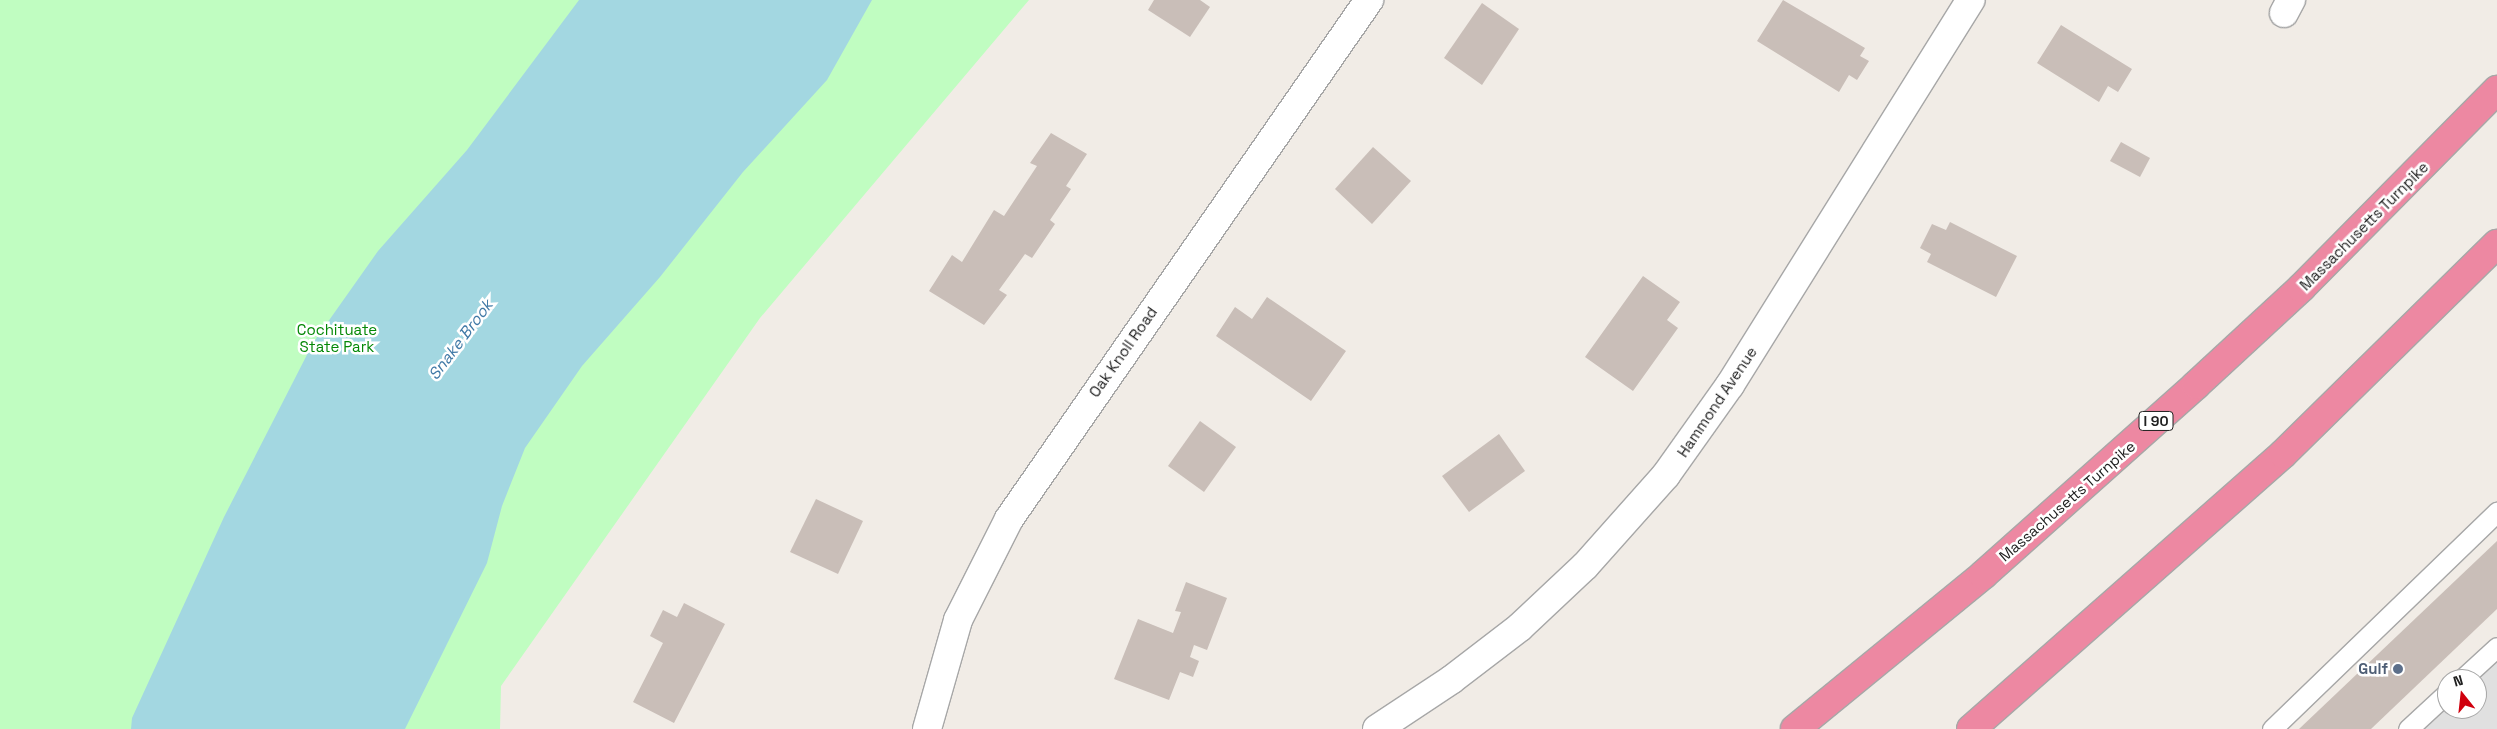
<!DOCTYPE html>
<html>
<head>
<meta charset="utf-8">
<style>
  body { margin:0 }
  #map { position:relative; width:2497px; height:729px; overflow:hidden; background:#f1ece6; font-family:"Space Grotesk",sans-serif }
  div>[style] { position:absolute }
  .park>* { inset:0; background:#c0fdc1 }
  .parking>* { inset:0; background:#e0e0e0 }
  .water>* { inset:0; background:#a3d7e1 }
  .building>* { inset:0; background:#c9beb8 }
  .roads { filter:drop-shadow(1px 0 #a7a7a7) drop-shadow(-1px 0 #a7a7a7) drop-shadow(0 1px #a7a7a7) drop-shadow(0 -1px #a7a7a7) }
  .service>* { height:19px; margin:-9.5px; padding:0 9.5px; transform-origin:9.5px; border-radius:9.5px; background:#fff }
  .minor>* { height:28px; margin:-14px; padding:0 14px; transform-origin:14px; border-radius:14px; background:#fff }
  .motorway>* { height:28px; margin:-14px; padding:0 14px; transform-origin:14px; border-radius:14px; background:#ed88a2 }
  .dots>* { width:14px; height:14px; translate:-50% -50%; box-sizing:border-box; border:2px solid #fff; border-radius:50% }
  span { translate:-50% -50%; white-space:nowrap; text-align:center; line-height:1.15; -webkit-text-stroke:5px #fff; paint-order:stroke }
  .shield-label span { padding:1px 4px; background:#fff; border:1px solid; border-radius:4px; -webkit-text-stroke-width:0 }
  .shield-label { font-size:14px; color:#202020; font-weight:700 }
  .street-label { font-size:15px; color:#202020 }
  .park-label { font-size:15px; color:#048806 }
  .service-label { font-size:15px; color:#4e5e75; font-weight:700 }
  .right { translate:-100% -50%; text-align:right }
  .water-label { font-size:16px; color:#4079a6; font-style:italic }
  .north { position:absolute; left:2437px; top:669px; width:50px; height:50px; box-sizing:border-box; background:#fff; border:1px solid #a6a6a6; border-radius:50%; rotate:344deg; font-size:14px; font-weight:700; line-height:20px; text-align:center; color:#202020 }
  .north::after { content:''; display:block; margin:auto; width:18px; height:22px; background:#d0000e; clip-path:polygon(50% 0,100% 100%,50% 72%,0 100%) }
</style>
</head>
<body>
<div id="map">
  <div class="park">
    <div style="clip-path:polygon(0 0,1029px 0,760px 318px,501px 686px,500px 729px,0 729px)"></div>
  </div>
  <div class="parking">
    <div style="clip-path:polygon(2497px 647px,2497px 729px,2408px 729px,2447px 693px,2447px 709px,2477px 709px,2477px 679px,2462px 679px)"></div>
  </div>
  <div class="water">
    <div style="clip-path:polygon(579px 0,872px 0,827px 80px,743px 172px,660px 277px,582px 366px,525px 448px,502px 506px,487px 563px,405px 729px,131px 729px,132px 718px,224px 517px,313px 343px,378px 251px,467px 150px)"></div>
  </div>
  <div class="building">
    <div style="clip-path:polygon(1154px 0,1200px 0,1210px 7px,1190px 37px,1148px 10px)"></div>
    <div style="clip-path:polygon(1783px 0,1865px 48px,1860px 56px,1869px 61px,1857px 80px,1849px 75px,1839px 92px,1757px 41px)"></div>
    <div style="clip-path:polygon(1482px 3px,1519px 29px,1482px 85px,1444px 58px)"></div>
    <div style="clip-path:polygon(2061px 25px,2132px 69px,2118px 92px,2108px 86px,2099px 102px,2037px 63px)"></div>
    <div style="clip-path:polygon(1051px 133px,1087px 154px,1066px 186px,1071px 189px,1050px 220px,1055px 224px,1032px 258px,1025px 254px,999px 290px,1007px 295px,984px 325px,929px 291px,952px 255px,962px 262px,994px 210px,1004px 216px,1037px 166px,1030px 163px)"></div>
    <div style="clip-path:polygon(2121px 142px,2150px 158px,2140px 177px,2110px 161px)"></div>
    <div style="clip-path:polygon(1373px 147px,1411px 181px,1372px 224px,1335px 189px)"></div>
    <div style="clip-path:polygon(1950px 222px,2017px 256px,1996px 297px,1927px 262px,1931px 254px,1920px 248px,1932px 224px,1946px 230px)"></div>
    <div style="clip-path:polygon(1643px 276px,1680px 302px,1667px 320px,1678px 328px,1633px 391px,1585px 357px)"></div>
    <div style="clip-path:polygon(1267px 297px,1346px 351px,1311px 401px,1216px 336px,1235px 307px,1252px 319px)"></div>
    <div style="clip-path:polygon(1200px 421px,1236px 447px,1204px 492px,1168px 466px)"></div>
    <div style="clip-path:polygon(1499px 434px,1525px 471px,1469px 512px,1442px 476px)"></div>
    <div style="clip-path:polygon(816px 499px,863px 521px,838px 574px,790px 552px)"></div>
    <div style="clip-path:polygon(2497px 541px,2497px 609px,2371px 729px,2299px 729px)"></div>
    <div style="clip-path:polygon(1186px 582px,1227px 598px,1207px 650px,1194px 645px,1190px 657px,1199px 661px,1193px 677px,1180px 672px,1169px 700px,1114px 679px,1138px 619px,1173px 633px,1181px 612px,1175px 611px)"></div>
    <div style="clip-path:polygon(684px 603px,725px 624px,674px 723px,633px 702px,663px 643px,650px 636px,663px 610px,677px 617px)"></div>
  </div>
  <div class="roads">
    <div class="service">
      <div style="left:2462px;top:679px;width:47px;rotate:-42.4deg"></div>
      <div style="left:2272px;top:729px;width:313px;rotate:-44deg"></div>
      <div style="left:2408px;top:729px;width:53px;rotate:-42.7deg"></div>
    </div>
    <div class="minor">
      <div style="left:2284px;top:13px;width:15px;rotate:-62deg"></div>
      <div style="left:927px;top:729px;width:113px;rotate:-74.1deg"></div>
      <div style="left:958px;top:620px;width:113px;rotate:-63.2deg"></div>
      <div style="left:1009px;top:519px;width:632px;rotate:-55.25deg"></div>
      <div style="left:1377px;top:729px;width:89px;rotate:-33.5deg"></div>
      <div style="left:1451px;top:680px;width:87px;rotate:-37.5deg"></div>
      <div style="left:1520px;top:627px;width:89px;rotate:-43.2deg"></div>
      <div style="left:1585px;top:566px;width:122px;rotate:-48.3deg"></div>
      <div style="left:1666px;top:475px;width:110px;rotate:-54.6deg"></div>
      <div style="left:1730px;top:385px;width:454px;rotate:-58deg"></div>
    </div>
    <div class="motorway">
      <div style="left:1795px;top:729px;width:243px;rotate:-39.3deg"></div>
      <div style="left:1983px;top:575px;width:285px;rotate:-41.7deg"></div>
      <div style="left:2196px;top:385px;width:143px;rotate:-42.7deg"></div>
      <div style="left:2301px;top:288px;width:279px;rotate:-45.3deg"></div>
      <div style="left:1971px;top:729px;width:416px;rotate:-41.4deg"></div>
      <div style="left:2283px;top:454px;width:300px;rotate:-44.5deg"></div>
    </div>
  </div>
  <div class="dots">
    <div style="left:2398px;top:669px;background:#5c6f8a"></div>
  </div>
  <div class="shield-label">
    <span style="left:2156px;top:421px">I 90</span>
  </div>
  <div class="street-label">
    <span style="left:2364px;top:226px;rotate:-45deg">Massachusetts Turnpike</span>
    <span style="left:1123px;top:352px;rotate:-55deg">Oak Knoll Road</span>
    <span style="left:1717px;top:402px;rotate:-56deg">Hammond Avenue</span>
    <span style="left:2067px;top:501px;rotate:-41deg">Massachusetts Turnpike</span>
  </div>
  <div class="park-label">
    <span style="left:337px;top:338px">Cochituate<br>State Park</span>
  </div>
  <div class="service-label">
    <span class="right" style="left:2388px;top:669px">Gulf</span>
  </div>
  <div class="water-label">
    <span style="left:461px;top:340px;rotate:-53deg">Snake Brook</span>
  </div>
  <div class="north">N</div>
</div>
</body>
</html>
